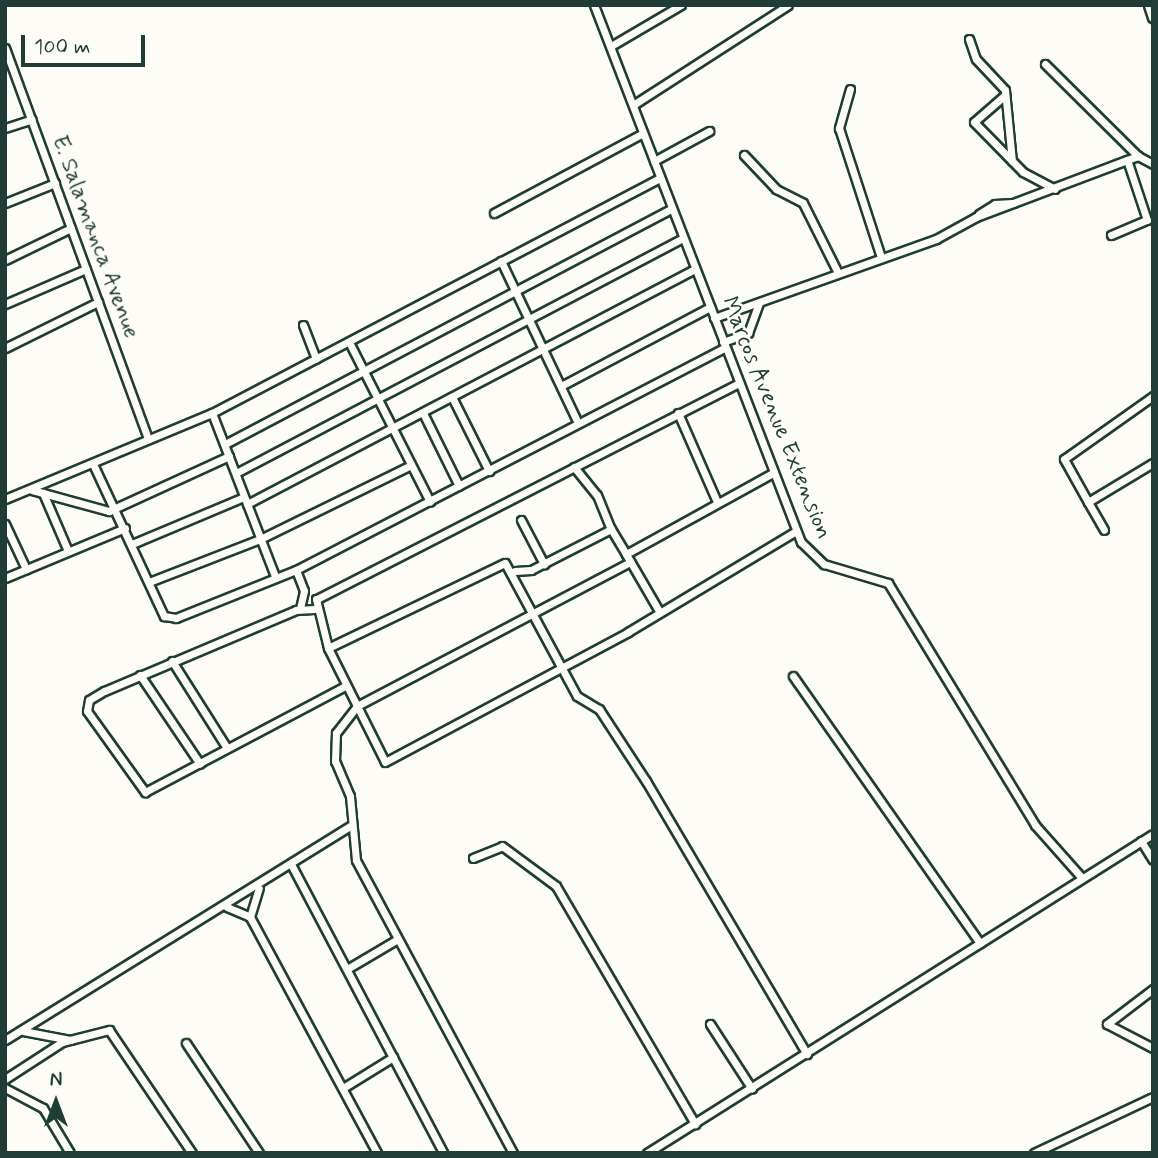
<!DOCTYPE html>
<html>
<head>
<meta charset="utf-8">
<style>
  body { margin:0 }
  #map { position:relative; width:1158px; height:1158px; overflow:hidden; background:#fdfcf7; font-family:Mynerve,sans-serif }
  div>[style] { position:absolute }
  .roads { filter:drop-shadow(2px 0 #1f3d34) drop-shadow(-2px 0 #1f3d34) drop-shadow(0 2px #1f3d34) drop-shadow(0 -2px #1f3d34) }
  .minor>* { height:7px; margin:-3.5px; padding:0 3.5px; transform-origin:3.5px; border-radius:3.5px; background:#fdfcf7 }
  .tertiary>* { height:9px; margin:-4.5px; padding:0 4.5px; transform-origin:4.5px; border-radius:4.5px; background:#fdfcf7 }
  span { translate:-50% -50%; white-space:nowrap; text-align:center; line-height:1.15; -webkit-text-stroke:5px #fdfcf7; paint-order:stroke }
  .street-label { font-size:23px; color:#1f3d34 }
  .frame { position:absolute; inset:0; border:7px solid #1f3d34; pointer-events:none }
  .north { position:absolute; left:21px; top:1067px; width:70px; height:70px; -webkit-text-stroke:5px #fdfcf7; paint-order:stroke; rotate:0deg; font-size:19px; font-weight:700; line-height:28px; text-align:center; color:#1f3d34 }
  .north::after { content:''; display:block; margin:auto; width:24px; height:32px; background:#1f3d34; clip-path:polygon(50% 0,100% 100%,50% 72%,0 100%) }
  .scale { position:absolute; left:21px; top:35px; width:124px; height:32px; box-sizing:border-box; border:4px solid #1f3d34; border-top:0; padding-left:9px; font-size:21px; line-height:24px; white-space:nowrap; color:#1f3d34; -webkit-text-stroke:5px #fdfcf7; paint-order:stroke }
</style>
</head>
<body>
<div id="map">
  <div class="roads">
    <div class="minor">
      <div style="left:594px;top:5px;width:576px;rotate:68.92deg"></div>
      <div style="left:801px;top:542px;width:32px;rotate:44deg"></div>
      <div style="left:824px;top:564px;width:67px;rotate:16.5deg"></div>
      <div style="left:888px;top:583px;width:283px;rotate:58.7deg"></div>
      <div style="left:1035px;top:825px;width:71px;rotate:48.4deg"></div>
      <div style="left:969px;top:39px;width:21px;rotate:71deg"></div>
      <div style="left:976px;top:59px;width:42px;rotate:46.9deg"></div>
      <div style="left:1005px;top:90px;width:71px;rotate:84.4deg"></div>
      <div style="left:611px;top:46px;width:81px;rotate:-30.4deg"></div>
      <div style="left:5px;top:48px;width:416px;rotate:69.9deg"></div>
      <div style="left:1045px;top:64px;width:131px;rotate:44.7deg"></div>
      <div style="left:850px;top:89px;width:41px;rotate:105.8deg"></div>
      <div style="left:839px;top:128px;width:136px;rotate:72deg"></div>
      <div style="left:1005px;top:95px;width:41px;rotate:138.9deg"></div>
      <div style="left:974px;top:122px;width:70px;rotate:45.6deg"></div>
      <div style="left:1023px;top:172px;width:36px;rotate:28deg"></div>
      <div style="left:633px;top:105px;width:184px;rotate:-32.8deg"></div>
      <div style="left:5px;top:128px;width:28px;rotate:-18deg"></div>
      <div style="left:744px;top:155px;width:47px;rotate:46.7deg"></div>
      <div style="left:776px;top:189px;width:30px;rotate:27deg"></div>
      <div style="left:803px;top:203px;width:78px;rotate:63.4deg"></div>
      <div style="left:654px;top:161px;width:63px;rotate:-28.6deg"></div>
      <div style="left:5px;top:203px;width:54px;rotate:-21.8deg"></div>
      <div style="left:494px;top:213px;width:169px;rotate:-28.2deg"></div>
      <div style="left:979px;top:214px;width:19px;rotate:-32deg"></div>
      <div style="left:995px;top:204px;width:18px;rotate:-3deg"></div>
      <div style="left:1111px;top:235px;width:39px;rotate:-23deg"></div>
      <div style="left:1147px;top:220px;width:63px;rotate:-108.4deg"></div>
      <div style="left:1127px;top:160px;width:12px;rotate:-20deg"></div>
      <div style="left:1138px;top:156px;width:17px;rotate:28deg"></div>
      <div style="left:5px;top:260px;width:73px;rotate:-25.9deg"></div>
      <div style="left:501px;top:261px;width:179px;rotate:64.6deg"></div>
      <div style="left:5px;top:304px;width:88px;rotate:-23.4deg"></div>
      <div style="left:714px;top:318px;width:236px;rotate:-19.6deg"></div>
      <div style="left:936px;top:239px;width:46px;rotate:-28.8deg"></div>
      <div style="left:976px;top:217px;width:161px;rotate:-20.7deg"></div>
      <div style="left:303px;top:325px;width:36px;rotate:69deg"></div>
      <div style="left:349px;top:342px;width:179px;rotate:63.1deg"></div>
      <div style="left:723px;top:342px;width:27px;rotate:-20deg"></div>
      <div style="left:748px;top:333px;width:32px;rotate:-70deg"></div>
      <div style="left:5px;top:348px;width:104px;rotate:-26.3deg"></div>
      <div style="left:739px;top:383px;width:475px;rotate:152.9deg"></div>
      <div style="left:316px;top:599px;width:50px;rotate:76.2deg"></div>
      <div style="left:328px;top:648px;width:127px;rotate:63.4deg"></div>
      <div style="left:385px;top:762px;width:276px;rotate:-28.1deg"></div>
      <div style="left:628px;top:632px;width:196px;rotate:-31deg"></div>
      <div style="left:561px;top:386px;width:169px;rotate:-27.9deg"></div>
      <div style="left:1153px;top:396px;width:109px;rotate:144.7deg"></div>
      <div style="left:1064px;top:459px;width:49px;rotate:60.8deg"></div>
      <div style="left:1088px;top:502px;width:76px;rotate:-31deg"></div>
      <div style="left:452px;top:397px;width:83px;rotate:63.4deg"></div>
      <div style="left:212px;top:413px;width:175px;rotate:68.9deg"></div>
      <div style="left:423px;top:413px;width:81px;rotate:63.7deg"></div>
      <div style="left:678px;top:413px;width:97px;rotate:66.3deg"></div>
      <div style="left:225px;top:444px;width:504px;rotate:-27.79deg"></div>
      <div style="left:93px;top:464px;width:168px;rotate:65deg"></div>
      <div style="left:164px;top:616px;width:12px;rotate:9deg"></div>
      <div style="left:176px;top:618px;width:129px;rotate:-21.8deg"></div>
      <div style="left:296px;top:570px;width:483px;rotate:-27.4deg"></div>
      <div style="left:574px;top:467px;width:36px;rotate:51deg"></div>
      <div style="left:597px;top:495px;width:37px;rotate:68deg"></div>
      <div style="left:236px;top:473px;width:505px;rotate:-27.73deg"></div>
      <div style="left:32px;top:490px;width:80px;rotate:15.3deg"></div>
      <div style="left:109px;top:511px;width:132px;rotate:-24.6deg"></div>
      <div style="left:43px;top:493px;width:63px;rotate:66.7deg"></div>
      <div style="left:5px;top:499px;width:224px;rotate:-22.6deg"></div>
      <div style="left:212px;top:413px;width:506px;rotate:-27.68deg"></div>
      <div style="left:1088px;top:502px;width:32px;rotate:60deg"></div>
      <div style="left:247px;top:504px;width:506px;rotate:-27.68deg"></div>
      <div style="left:521px;top:520px;width:50px;rotate:62.4deg"></div>
      <div style="left:5px;top:524px;width:50px;rotate:65deg"></div>
      <div style="left:132px;top:544px;width:121px;rotate:-22.8deg"></div>
      <div style="left:296px;top:570px;width:22px;rotate:69deg"></div>
      <div style="left:304px;top:591px;width:18px;rotate:103deg"></div>
      <div style="left:515px;top:571px;width:16px;rotate:-4deg"></div>
      <div style="left:531px;top:570px;width:90px;rotate:-27.1deg"></div>
      <div style="left:611px;top:529px;width:29px;rotate:59deg"></div>
      <div style="left:5px;top:578px;width:130px;rotate:-22.6deg"></div>
      <div style="left:149px;top:582px;width:119px;rotate:-21.2deg"></div>
      <div style="left:260px;top:539px;width:168px;rotate:-26.1deg"></div>
      <div style="left:314px;top:609px;width:18px;rotate:177deg"></div>
      <div style="left:296px;top:610px;width:208px;rotate:157.1deg"></div>
      <div style="left:104px;top:691px;width:17px;rotate:149deg"></div>
      <div style="left:89px;top:700px;width:11px;rotate:100deg"></div>
      <div style="left:87px;top:711px;width:100px;rotate:54.4deg"></div>
      <div style="left:145px;top:792px;width:226px;rotate:-27.9deg"></div>
      <div style="left:659px;top:611px;width:66px;rotate:-120.1deg"></div>
      <div style="left:626px;top:554px;width:168px;rotate:-28.9deg"></div>
      <div style="left:328px;top:648px;width:196px;rotate:-25.7deg"></div>
      <div style="left:505px;top:563px;width:151px;rotate:61.6deg"></div>
      <div style="left:577px;top:696px;width:26px;rotate:31deg"></div>
      <div style="left:599px;top:709px;width:86px;rotate:56.9deg"></div>
      <div style="left:646px;top:781px;width:317px;rotate:59.5deg"></div>
      <div style="left:172px;top:661px;width:103px;rotate:57.7deg"></div>
      <div style="left:140px;top:675px;width:107px;rotate:56deg"></div>
      <div style="left:793px;top:676px;width:326px;rotate:55deg"></div>
      <div style="left:1141px;top:841px;width:22px;rotate:58deg"></div>
      <div style="left:473px;top:858px;width:31px;rotate:-22deg"></div>
      <div style="left:502px;top:846px;width:67px;rotate:36.5deg"></div>
      <div style="left:556px;top:886px;width:276px;rotate:59.7deg"></div>
      <div style="left:292px;top:866px;width:324px;rotate:62.2deg"></div>
      <div style="left:227px;top:907px;width:25px;rotate:23deg"></div>
      <div style="left:250px;top:917px;width:268px;rotate:61.7deg"></div>
      <div style="left:250px;top:917px;width:30px;rotate:-73deg"></div>
      <div style="left:347px;top:969px;width:57px;rotate:-30.6deg"></div>
      <div style="left:1153px;top:989px;width:58px;rotate:142.7deg"></div>
      <div style="left:1107px;top:1024px;width:52px;rotate:27.6deg"></div>
      <div style="left:710px;top:1024px;width:77px;rotate:57.1deg"></div>
      <div style="left:23px;top:1031px;width:48px;rotate:10.8deg"></div>
      <div style="left:5px;top:1040px;width:406px;rotate:-31.8deg"></div>
      <div style="left:186px;top:1043px;width:132px;rotate:56.4deg"></div>
      <div style="left:5px;top:1079px;width:68px;rotate:-33deg"></div>
      <div style="left:62px;top:1042px;width:49px;rotate:-14.3deg"></div>
      <div style="left:109px;top:1030px;width:148px;rotate:56deg"></div>
      <div style="left:5px;top:1088px;width:43px;rotate:27.8deg"></div>
      <div style="left:43px;top:1108px;width:52px;rotate:59deg"></div>
      <div style="left:343px;top:1088px;width:59px;rotate:-31.8deg"></div>
      <div style="left:513px;top:1153px;width:332px;rotate:-118.2deg"></div>
      <div style="left:356px;top:860px;width:64px;rotate:-95.4deg"></div>
      <div style="left:350px;top:796px;width:38px;rotate:-113deg"></div>
      <div style="left:335px;top:761px;width:28px;rotate:-88deg"></div>
      <div style="left:336px;top:733px;width:34px;rotate:-52deg"></div>
      <div style="left:357px;top:706px;width:309px;rotate:-27.8deg"></div>
      <div style="left:647px;top:1153px;width:598px;rotate:-32.23deg"></div>
      <div style="left:1034px;top:1153px;width:132px;rotate:-25.2deg"></div>
    </div>
    <div class="tertiary">
      <div style="left:1149px;top:5px;width:13px;rotate:72deg"></div>
    </div>
  </div>
  <div class="street-label">
    <span style="left:95px;top:237px;rotate:70deg">E. Salamanca Avenue</span>
    <span style="left:776px;top:418px;rotate:68deg">Marcos Avenue Extension</span>
  </div>
  <div class="frame"></div>
  <div class="north">N</div>
  <div class="scale">100 m</div>
</div>
</body>
</html>
